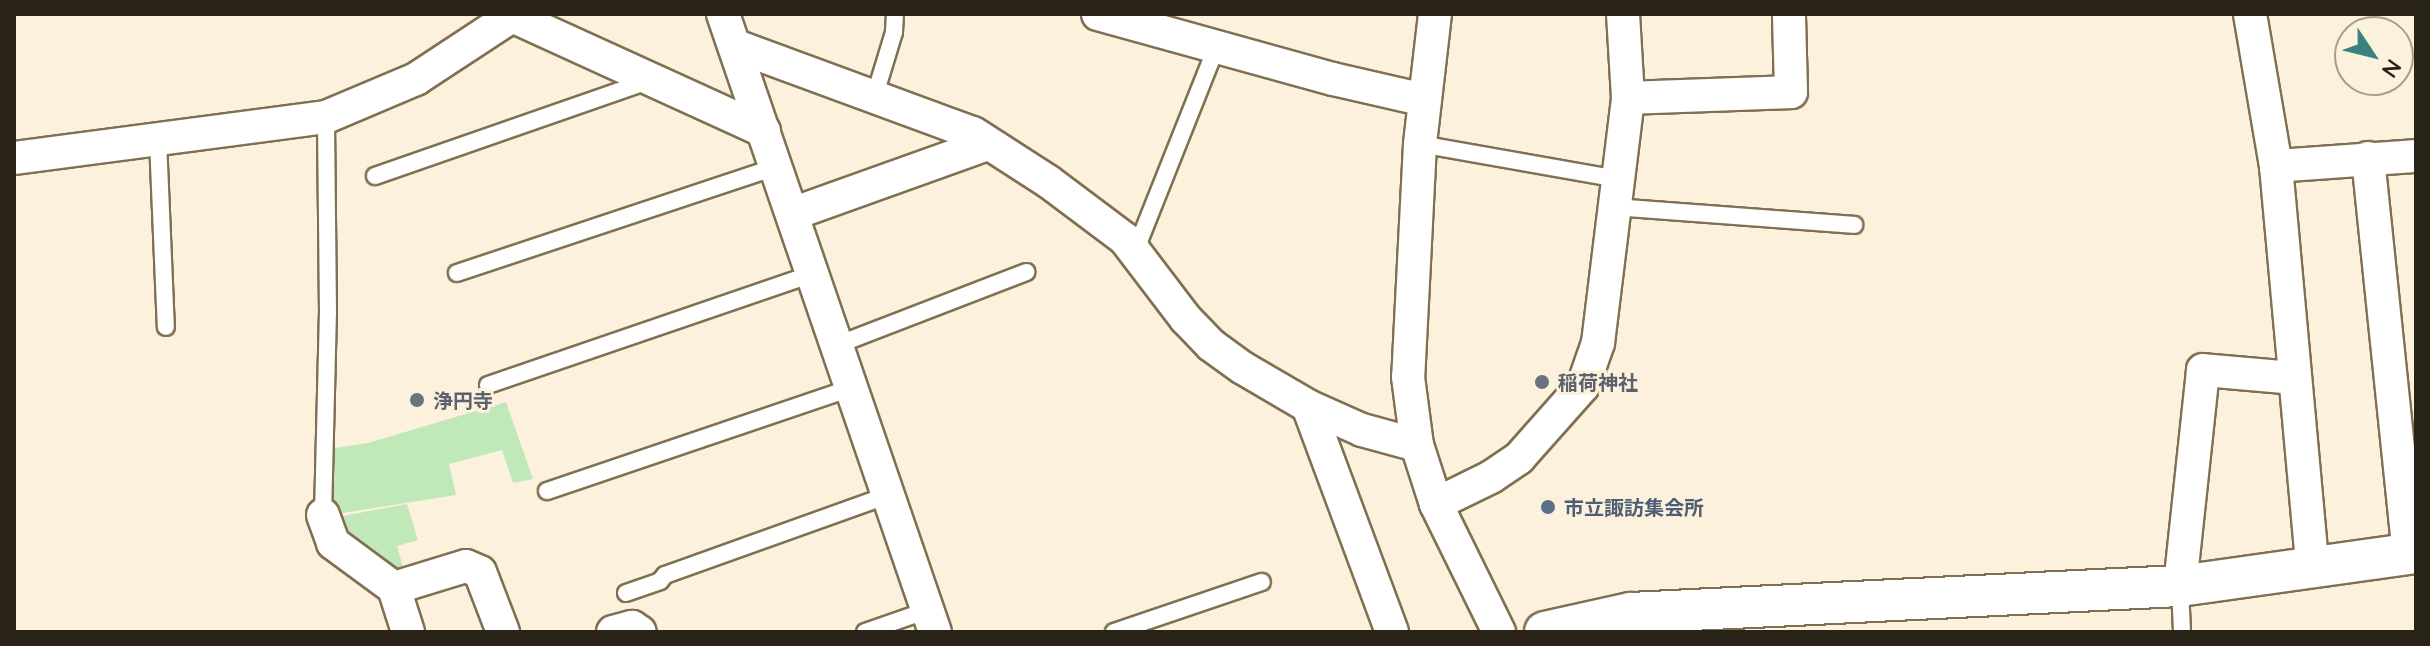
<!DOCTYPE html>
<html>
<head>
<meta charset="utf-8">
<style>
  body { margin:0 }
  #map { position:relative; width:2430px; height:646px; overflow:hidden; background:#fcf1dd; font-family:Quicksand,"Noto Sans JP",sans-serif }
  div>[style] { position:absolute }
  .green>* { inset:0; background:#c1e8b8 }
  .roads { filter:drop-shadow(2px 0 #807051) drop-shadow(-2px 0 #807051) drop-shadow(0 2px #807051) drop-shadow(0 -2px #807051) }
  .service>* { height:16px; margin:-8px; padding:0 8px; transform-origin:8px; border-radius:8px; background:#fff }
  .minor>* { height:32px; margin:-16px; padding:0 16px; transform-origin:16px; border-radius:16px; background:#fff }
  .tertiary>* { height:40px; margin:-20px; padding:0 20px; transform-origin:20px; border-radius:20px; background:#fff }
  .dots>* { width:22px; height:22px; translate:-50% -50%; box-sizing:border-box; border:4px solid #fcf1dd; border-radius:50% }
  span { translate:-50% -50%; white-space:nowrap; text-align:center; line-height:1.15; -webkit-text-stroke:6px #fcf1dd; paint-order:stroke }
  .worship-label { font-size:20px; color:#5b616d; font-weight:700 }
  .left { translate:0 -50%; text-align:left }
  .service-label { font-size:20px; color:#4e5e75; font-weight:700 }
  .frame { position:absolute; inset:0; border:16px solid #292216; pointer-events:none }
  .north { position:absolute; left:2334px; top:16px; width:80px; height:80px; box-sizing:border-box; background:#fcf1dd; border:2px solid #a89e8d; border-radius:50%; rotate:125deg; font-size:22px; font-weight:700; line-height:32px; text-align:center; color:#292216 }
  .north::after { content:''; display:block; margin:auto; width:28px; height:36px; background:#3a8282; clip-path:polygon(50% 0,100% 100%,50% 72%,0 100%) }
</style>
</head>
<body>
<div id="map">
  <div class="green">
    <div style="clip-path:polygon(506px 402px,533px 479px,513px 483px,502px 450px,449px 464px,456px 495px,330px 515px,335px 448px,368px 443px)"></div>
    <div style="clip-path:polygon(407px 504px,418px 540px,397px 546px,404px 570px,390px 568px,345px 536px,337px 517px)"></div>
  </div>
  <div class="roads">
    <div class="service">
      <div style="left:874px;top:98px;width:69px;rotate:-73.1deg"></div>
      <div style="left:894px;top:32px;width:18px;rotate:-87deg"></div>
      <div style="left:158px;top:140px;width:187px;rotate:87.6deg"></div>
      <div style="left:1420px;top:144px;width:201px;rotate:10deg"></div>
      <div style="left:375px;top:176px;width:289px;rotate:-19.2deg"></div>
      <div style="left:1615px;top:207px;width:240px;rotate:4.3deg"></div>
      <div style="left:1136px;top:249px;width:216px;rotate:-68.3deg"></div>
      <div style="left:457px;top:273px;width:336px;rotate:-18.4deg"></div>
      <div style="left:837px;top:345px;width:203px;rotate:-21.1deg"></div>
      <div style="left:488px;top:385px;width:343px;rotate:-18.9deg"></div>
      <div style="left:547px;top:491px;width:322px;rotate:-18.7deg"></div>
      <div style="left:323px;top:515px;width:202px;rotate:-88.6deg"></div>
      <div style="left:328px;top:313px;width:196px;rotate:-90.6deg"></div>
      <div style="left:2180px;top:586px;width:46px;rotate:87.5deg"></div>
      <div style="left:626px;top:593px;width:36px;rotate:-19deg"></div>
      <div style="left:660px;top:581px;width:8px;rotate:-50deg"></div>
      <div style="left:665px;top:575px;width:237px;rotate:-19.7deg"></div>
      <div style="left:865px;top:632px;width:67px;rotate:-19.2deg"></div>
      <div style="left:1114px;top:632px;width:156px;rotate:-18.7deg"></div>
    </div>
    <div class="minor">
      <div style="left:723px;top:14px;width:653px;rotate:71.07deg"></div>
      <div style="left:1098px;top:14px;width:244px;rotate:15.5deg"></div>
      <div style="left:1333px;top:79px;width:94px;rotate:12.9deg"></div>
      <div style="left:1435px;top:14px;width:131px;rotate:96.6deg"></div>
      <div style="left:1420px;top:144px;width:233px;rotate:92.9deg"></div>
      <div style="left:1408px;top:377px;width:69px;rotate:82.5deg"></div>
      <div style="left:1417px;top:445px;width:62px;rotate:72.1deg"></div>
      <div style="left:1436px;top:504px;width:143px;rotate:63.8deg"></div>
      <div style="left:2250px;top:14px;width:154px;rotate:80.3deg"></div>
      <div style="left:2276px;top:166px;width:406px;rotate:84.8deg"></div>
      <div style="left:736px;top:46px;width:252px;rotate:20.2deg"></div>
      <div style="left:973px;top:133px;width:90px;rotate:32.8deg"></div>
      <div style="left:1049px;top:182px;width:95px;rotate:36.9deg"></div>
      <div style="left:1125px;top:239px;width:101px;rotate:52.7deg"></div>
      <div style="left:1186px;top:319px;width:36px;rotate:46deg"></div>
      <div style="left:1211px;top:345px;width:39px;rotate:36deg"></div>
      <div style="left:1243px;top:368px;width:75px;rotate:30.3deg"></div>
      <div style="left:1308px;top:406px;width:59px;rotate:24deg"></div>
      <div style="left:1362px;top:430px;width:57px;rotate:15.3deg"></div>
      <div style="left:1628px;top:98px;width:163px;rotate:-2.1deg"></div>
      <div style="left:1791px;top:92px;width:78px;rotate:-91.5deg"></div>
      <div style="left:14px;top:158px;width:315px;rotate:-7.5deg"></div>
      <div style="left:326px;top:117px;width:98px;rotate:-22.9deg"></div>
      <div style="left:416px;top:79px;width:115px;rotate:-33.3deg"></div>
      <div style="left:512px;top:16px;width:277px;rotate:24.5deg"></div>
      <div style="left:2368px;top:158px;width:398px;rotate:84.1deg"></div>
      <div style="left:2276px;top:166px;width:140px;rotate:-4.1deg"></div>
      <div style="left:792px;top:214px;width:208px;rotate:-19.7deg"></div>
      <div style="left:1308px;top:406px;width:241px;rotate:69.6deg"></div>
      <div style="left:1436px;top:504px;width:61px;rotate:-26.1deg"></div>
      <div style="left:1491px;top:477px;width:34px;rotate:-34deg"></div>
      <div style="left:1519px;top:458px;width:96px;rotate:-48.4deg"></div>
      <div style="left:1583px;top:386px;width:46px;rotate:-70.8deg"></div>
      <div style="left:1598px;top:343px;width:247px;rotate:-83deg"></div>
      <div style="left:1628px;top:98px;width:84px;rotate:-93.4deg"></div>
      <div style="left:323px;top:515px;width:30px;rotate:70deg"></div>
      <div style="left:333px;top:543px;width:76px;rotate:36.4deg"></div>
      <div style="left:394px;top:588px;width:46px;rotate:72.3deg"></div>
      <div style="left:2180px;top:586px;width:217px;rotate:-83.9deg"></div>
      <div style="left:2203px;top:370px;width:91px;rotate:5deg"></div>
      <div style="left:394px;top:588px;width:75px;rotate:-17deg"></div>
      <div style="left:466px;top:566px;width:15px;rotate:23deg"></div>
      <div style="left:480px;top:572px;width:64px;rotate:69deg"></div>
      <div style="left:613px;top:632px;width:20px;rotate:-15deg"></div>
      <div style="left:632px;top:627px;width:9px;rotate:32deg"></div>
    </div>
    <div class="tertiary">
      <div style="left:1545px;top:632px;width:88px;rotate:-12.5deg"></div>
      <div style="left:1631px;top:613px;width:550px;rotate:-2.82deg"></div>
      <div style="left:2180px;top:586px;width:238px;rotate:-8deg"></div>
    </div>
  </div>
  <div class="dots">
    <div style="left:1542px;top:382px;background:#6b7280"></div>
    <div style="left:417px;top:400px;background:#6b7280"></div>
    <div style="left:1548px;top:507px;background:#5c6f8a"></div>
  </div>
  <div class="worship-label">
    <span class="left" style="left:1558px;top:382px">稲荷神社</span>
    <span class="left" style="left:433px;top:400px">浄円寺</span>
  </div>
  <div class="service-label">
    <span class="left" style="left:1564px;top:507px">市立諏訪集会所</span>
  </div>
  <div class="frame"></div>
  <div class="north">N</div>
</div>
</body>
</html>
